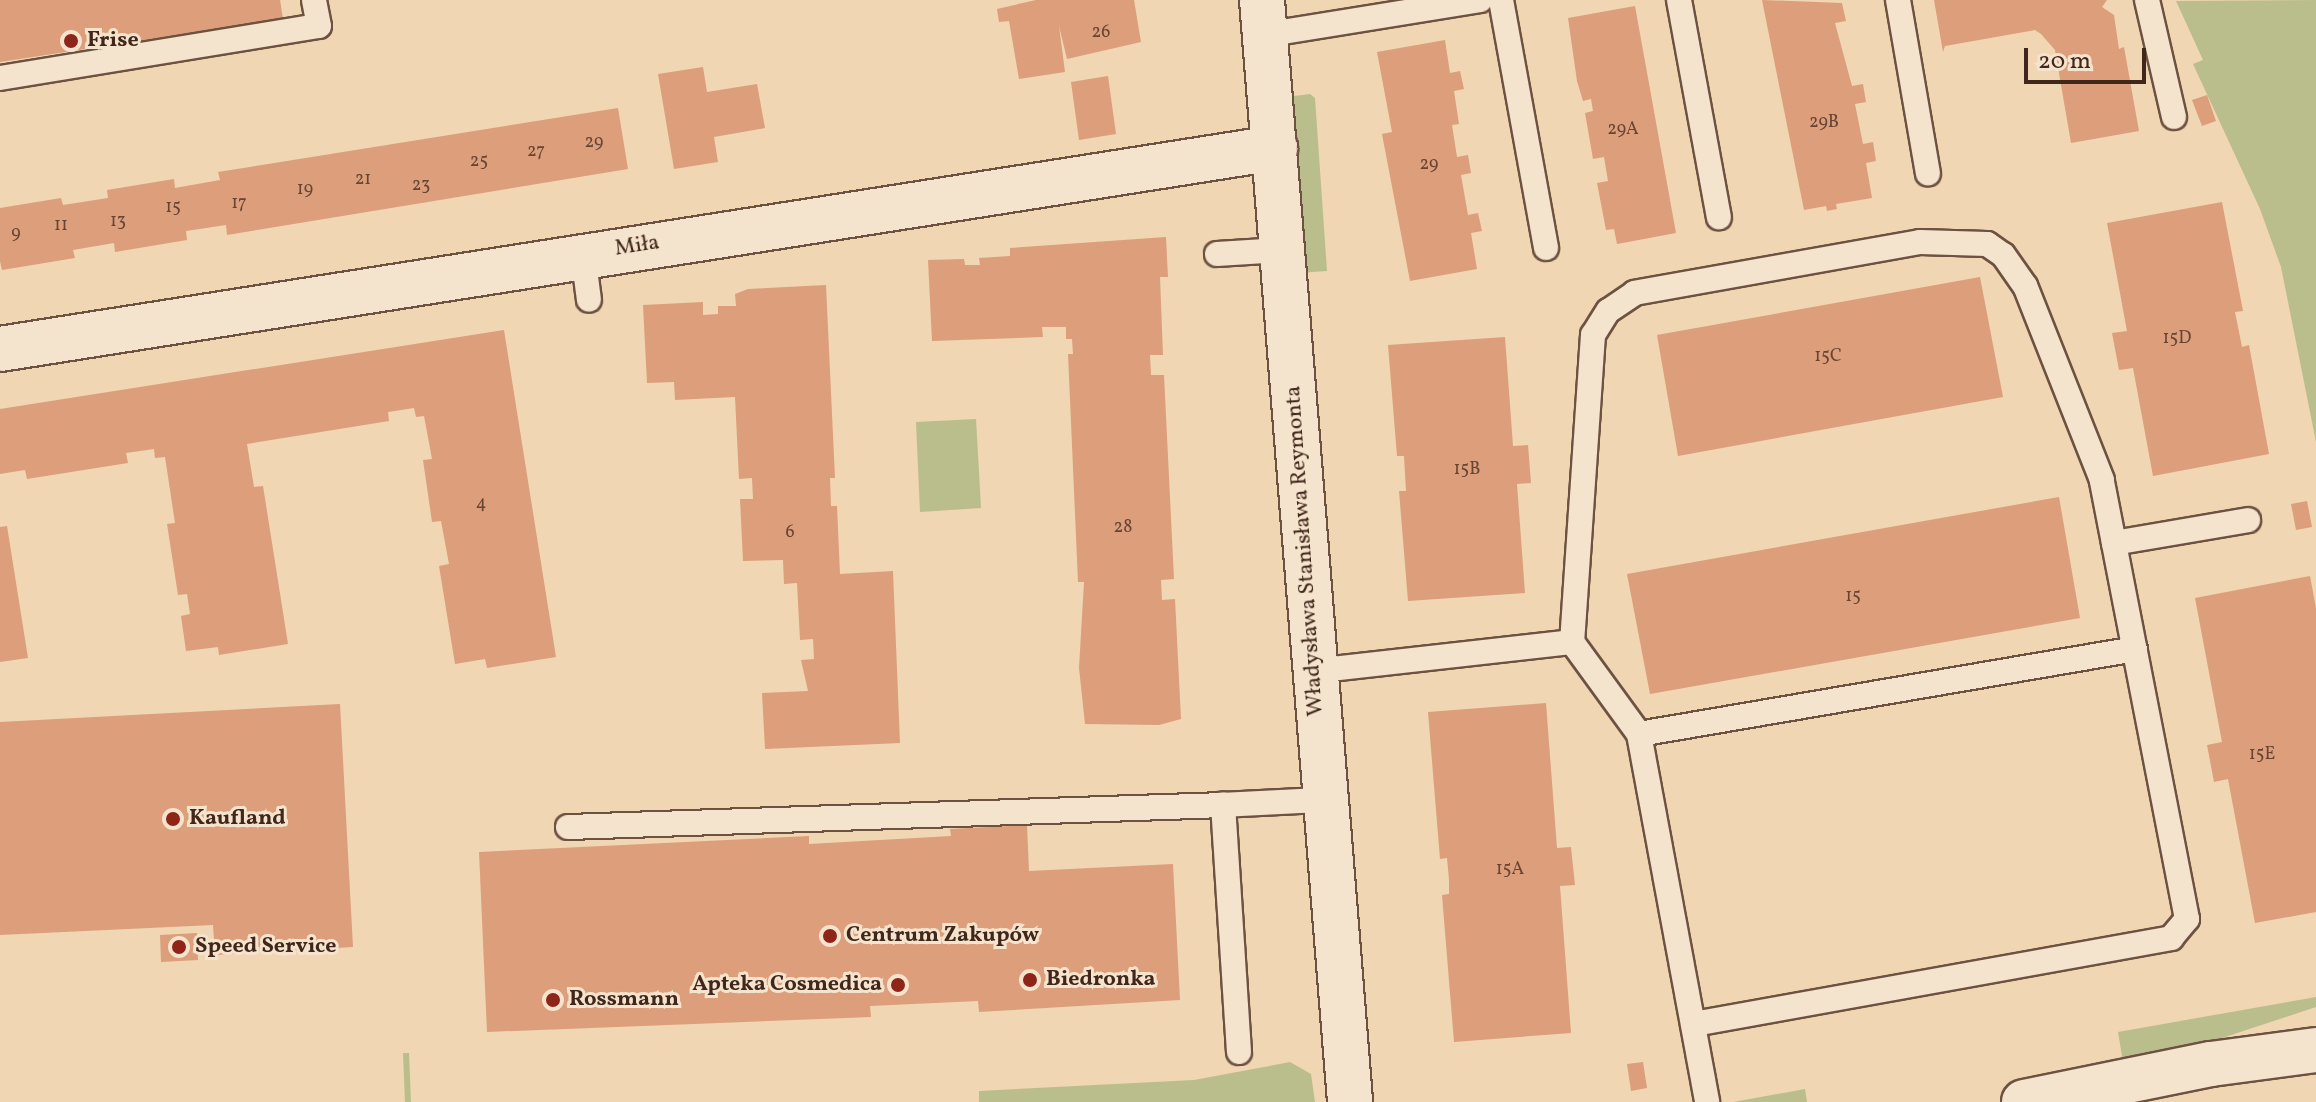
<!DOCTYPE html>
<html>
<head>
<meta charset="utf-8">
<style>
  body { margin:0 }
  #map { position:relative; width:2316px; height:1102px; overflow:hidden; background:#f0d6b2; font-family:Vollkorn,serif }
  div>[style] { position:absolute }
  .green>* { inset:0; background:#babe8c }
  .building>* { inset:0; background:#dc9e7b }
  .roads { filter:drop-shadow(2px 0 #6d5241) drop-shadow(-2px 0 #6d5241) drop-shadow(0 2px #6d5241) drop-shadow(0 -2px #6d5241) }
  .lane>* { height:24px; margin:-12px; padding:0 12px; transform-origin:12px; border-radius:12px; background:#f5e4cd }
  .street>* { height:44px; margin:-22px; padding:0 22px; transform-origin:22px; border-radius:22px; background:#f5e4cd }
  .secondary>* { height:44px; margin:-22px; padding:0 22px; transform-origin:22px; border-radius:22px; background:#f5e4cd }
  .dots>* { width:22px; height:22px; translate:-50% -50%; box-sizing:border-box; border:4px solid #f5e4cd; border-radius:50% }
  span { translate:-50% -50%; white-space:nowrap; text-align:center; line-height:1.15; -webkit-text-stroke:6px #f5e4cd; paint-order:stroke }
  .number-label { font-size:18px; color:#684433 }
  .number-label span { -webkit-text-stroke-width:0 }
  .poi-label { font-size:22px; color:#41261b; font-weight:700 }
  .left { translate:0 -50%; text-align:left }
  .right { translate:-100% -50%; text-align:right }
  .street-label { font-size:22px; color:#41261b }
  .scale { position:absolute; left:2024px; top:48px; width:122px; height:36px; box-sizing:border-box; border:4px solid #41261b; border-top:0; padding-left:10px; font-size:24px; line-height:28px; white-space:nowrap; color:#41261b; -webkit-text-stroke:6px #f5e4cd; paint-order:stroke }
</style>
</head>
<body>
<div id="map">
  <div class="green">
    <div style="clip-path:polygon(2316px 0,2316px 442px,2281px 267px,2260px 209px,2193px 64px,2203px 60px,2176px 1px)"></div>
    <div style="clip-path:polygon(1310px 94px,1315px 98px,1327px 271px,1299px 273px,1286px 97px)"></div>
    <div style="clip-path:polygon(976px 419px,981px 508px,920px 512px,916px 422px)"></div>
    <div style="clip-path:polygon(2316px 997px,2316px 1007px,2219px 1039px,2123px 1062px,2118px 1032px)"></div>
    <div style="clip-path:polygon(403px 1053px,409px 1053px,411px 1102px,405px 1102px)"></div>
    <div style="clip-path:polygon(1290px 1062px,1311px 1074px,1315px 1102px,979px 1102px,979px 1091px,1194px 1080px)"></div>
    <div style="clip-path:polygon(1805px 1089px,1807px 1102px,1733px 1102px)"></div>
  </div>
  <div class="building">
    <div style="clip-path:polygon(0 0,280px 0,283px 19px,0 62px)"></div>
    <div style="clip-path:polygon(1036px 0,1134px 0,1141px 42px,1067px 59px,1059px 26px,1065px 72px,1019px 79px,1009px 21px,999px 22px,997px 9px)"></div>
    <div style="clip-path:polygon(1762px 0,1842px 3px,1846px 21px,1835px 23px,1852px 86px,1863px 84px,1866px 102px,1855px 104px,1863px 144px,1873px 142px,1876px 161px,1866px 163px,1872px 198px,1836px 204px,1837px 209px,1827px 211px,1826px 206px,1804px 210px)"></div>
    <div style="clip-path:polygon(1934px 0,2107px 0,2102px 7px,2114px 15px,2119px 49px,2124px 47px,2139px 131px,2071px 143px,2055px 50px,2041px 34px,2035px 30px,1945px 46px,1943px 52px)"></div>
    <div style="clip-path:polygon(1635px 6px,1676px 233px,1617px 244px,1614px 229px,1606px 230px,1597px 183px,1608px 181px,1604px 157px,1593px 159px,1585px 113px,1593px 111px,1591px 99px,1583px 101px,1577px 81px,1568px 18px)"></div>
    <div style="clip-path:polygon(1445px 40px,1450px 73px,1460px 71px,1464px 89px,1454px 91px,1459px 124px,1452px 125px,1457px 157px,1468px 155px,1471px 173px,1461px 175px,1468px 215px,1478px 213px,1482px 231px,1471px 233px,1477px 269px,1410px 281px,1382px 134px,1392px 132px,1377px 52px)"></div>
    <div style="clip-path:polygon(703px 67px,707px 92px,757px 84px,765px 128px,714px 137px,718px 162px,674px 169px,658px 74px)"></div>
    <div style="clip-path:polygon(1108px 76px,1116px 134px,1079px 140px,1071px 82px)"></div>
    <div style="clip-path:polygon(2207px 95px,2216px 121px,2202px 126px,2192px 100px)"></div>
    <div style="clip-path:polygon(618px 108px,628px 169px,227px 235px,226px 225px,186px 231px,187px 240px,115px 252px,114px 243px,73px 250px,75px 258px,2px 270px,0 261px,0 208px,61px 198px,63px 205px,108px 198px,107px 190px,174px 179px,175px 188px,220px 180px,218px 172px)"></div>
    <div style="clip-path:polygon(2222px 202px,2243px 311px,2235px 312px,2242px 347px,2249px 345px,2269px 454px,2153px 476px,2133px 368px,2119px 370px,2112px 333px,2127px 331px,2107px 223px)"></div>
    <div style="clip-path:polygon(1166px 237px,1168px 277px,1160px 277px,1163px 355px,1150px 355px,1151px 375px,1164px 375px,1174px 579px,1161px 580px,1162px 600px,1175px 599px,1181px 719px,1159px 725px,1085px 724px,1079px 668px,1084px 582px,1078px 582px,1068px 354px,1073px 354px,1072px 339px,1066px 339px,1066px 327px,1042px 327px,1043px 337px,932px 341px,928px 260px,964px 259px,965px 265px,980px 265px,979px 258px,1010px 256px,1010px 248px)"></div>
    <div style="clip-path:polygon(1980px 277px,2003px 397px,1678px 456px,1657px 335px)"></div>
    <div style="clip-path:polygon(826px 285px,835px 478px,830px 478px,831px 506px,837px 506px,840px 574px,893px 571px,900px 743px,765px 749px,762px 693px,808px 691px,801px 660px,814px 659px,813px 639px,800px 640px,797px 583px,784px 584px,783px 560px,743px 561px,740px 499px,753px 499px,752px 478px,739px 479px,735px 397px,675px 400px,674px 382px,647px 383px,643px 305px,703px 302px,703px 315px,718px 314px,718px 306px,736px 306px,735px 294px,748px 289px)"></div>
    <div style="clip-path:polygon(504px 330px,556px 657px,487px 668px,485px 659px,455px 664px,439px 566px,449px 564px,441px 521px,432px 522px,423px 460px,432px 459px,424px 416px,416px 417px,414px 408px,388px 412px,389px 421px,247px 444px,254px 487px,263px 486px,288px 644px,219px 655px,218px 647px,186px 651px,181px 616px,190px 614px,187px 594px,178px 595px,167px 524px,175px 523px,165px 457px,155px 458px,154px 449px,126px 453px,128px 463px,27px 479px,25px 470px,0 474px,0 409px)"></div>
    <div style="clip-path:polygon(1505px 337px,1513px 446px,1528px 445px,1531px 483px,1517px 484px,1525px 593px,1408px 601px,1399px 491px,1406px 491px,1404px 456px,1397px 456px,1388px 345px)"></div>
    <div style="clip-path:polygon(2059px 497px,2080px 618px,1650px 694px,1627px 574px)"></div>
    <div style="clip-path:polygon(2307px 501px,2312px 527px,2296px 530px,2291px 504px)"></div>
    <div style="clip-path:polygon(7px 526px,28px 658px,0 662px,0 527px)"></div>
    <div style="clip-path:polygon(2310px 576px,2316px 608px,2316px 912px,2255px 923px,2228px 779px,2214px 782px,2207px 745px,2222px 742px,2195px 598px)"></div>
    <div style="clip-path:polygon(1546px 703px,1557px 848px,1571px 847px,1575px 885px,1560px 886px,1571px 1033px,1454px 1042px,1442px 895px,1449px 894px,1449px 880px,1447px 858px,1440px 859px,1428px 712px)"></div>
    <div style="clip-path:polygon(340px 704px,353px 947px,215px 955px,213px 925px,0 935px,0 722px)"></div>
    <div style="clip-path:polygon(1027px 825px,1029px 871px,1173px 864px,1180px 1000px,979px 1012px,978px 1001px,870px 1006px,871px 1017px,487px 1032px,479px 852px,809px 836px,809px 844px,951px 836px,950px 829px)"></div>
    <div style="clip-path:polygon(197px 933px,198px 960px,161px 962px,160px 935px)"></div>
    <div style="clip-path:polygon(1643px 1062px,1647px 1088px,1631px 1091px,1627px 1064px)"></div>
  </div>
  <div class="roads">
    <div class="lane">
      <div style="left:1501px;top:0;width:252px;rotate:79.7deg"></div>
      <div style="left:1679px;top:0;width:221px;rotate:79.6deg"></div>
      <div style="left:1898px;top:0;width:176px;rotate:80.2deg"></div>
      <div style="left:2147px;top:0;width:120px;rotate:77deg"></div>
      <div style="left:1264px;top:35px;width:219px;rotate:-9.2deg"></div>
      <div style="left:0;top:78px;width:323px;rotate:-9.3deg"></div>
      <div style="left:319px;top:26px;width:26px;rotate:-101deg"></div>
      <div style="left:583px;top:254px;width:46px;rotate:82.6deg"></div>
      <div style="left:1217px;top:254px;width:64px;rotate:-3.6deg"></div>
      <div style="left:2114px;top:543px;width:136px;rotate:-9.7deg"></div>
      <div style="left:1313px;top:671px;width:261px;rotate:-6.4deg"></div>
      <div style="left:1639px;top:734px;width:503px;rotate:-9.72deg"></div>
      <div style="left:568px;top:827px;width:655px;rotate:-1.92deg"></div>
      <div style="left:1694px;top:1024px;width:485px;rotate:-10.2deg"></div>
      <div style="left:2171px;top:938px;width:25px;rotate:-50deg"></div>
      <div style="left:2187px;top:919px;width:447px;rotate:-101deg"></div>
      <div style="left:2102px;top:480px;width:209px;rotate:-111.6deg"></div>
      <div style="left:2025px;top:286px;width:38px;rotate:-125deg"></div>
      <div style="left:2003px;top:255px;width:19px;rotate:-145deg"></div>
      <div style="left:1987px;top:244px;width:67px;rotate:-178.3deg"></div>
      <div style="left:1920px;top:242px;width:290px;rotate:169.9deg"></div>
      <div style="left:1635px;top:293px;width:32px;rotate:146deg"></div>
      <div style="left:1608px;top:311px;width:28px;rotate:122deg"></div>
      <div style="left:1593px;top:335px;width:308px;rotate:93.9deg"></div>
      <div style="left:1572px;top:642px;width:114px;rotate:53.9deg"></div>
      <div style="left:1639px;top:734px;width:374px;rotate:79.5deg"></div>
      <div style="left:1239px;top:1052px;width:248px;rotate:-93.7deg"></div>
      <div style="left:1223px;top:805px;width:100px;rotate:-2.9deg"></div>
    </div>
    <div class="street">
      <div style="left:1262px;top:0;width:1106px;rotate:85.43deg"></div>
      <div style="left:0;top:349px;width:1291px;rotate:-8.96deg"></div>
    </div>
    <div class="secondary">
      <div style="left:2024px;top:1102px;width:191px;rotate:-11.5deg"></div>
      <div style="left:2211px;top:1064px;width:106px;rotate:-7.6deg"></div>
    </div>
  </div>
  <div class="dots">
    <div style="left:71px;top:41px;background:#8f2418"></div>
    <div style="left:173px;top:819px;background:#8f2418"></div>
    <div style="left:830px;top:936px;background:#8f2418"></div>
    <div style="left:179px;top:947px;background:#8f2418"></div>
    <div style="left:1030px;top:980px;background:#8f2418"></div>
    <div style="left:898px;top:985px;background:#8f2418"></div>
    <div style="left:553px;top:1000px;background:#8f2418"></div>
  </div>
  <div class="number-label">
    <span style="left:1101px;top:33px">26</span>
    <span style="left:1824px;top:123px">29B</span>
    <span style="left:1623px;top:130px">29A</span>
    <span style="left:594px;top:143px">29</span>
    <span style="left:536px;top:152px">27</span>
    <span style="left:479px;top:162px">25</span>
    <span style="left:1429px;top:165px">29</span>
    <span style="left:363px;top:180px">21</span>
    <span style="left:421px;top:186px">23</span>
    <span style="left:305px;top:190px">19</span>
    <span style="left:239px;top:204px">17</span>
    <span style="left:173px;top:208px">15</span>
    <span style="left:118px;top:222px">13</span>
    <span style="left:61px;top:226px">11</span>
    <span style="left:16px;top:234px">9</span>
    <span style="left:2177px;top:339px">15D</span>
    <span style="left:1828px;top:357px">15C</span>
    <span style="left:1467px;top:470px">15B</span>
    <span style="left:481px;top:504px">4</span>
    <span style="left:1123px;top:528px">28</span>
    <span style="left:790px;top:533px">6</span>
    <span style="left:1853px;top:597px">15</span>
    <span style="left:2262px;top:755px">15E</span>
    <span style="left:1510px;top:870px">15A</span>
  </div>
  <div class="poi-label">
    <span class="left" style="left:87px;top:41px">Frise</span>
    <span class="left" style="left:189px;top:819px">Kaufland</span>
    <span class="left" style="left:846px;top:936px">Centrum Zakupów</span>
    <span class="left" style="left:195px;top:947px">Speed Service</span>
    <span class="left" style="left:1046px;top:980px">Biedronka</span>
    <span class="right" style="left:882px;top:985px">Apteka Cosmedica</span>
    <span class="left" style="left:569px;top:1000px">Rossmann</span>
  </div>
  <div class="street-label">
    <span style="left:637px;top:246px;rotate:-9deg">Miła</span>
    <span style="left:1305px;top:551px;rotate:-94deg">Władysława Stanisława Reymonta</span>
  </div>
  <div class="scale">20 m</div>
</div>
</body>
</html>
